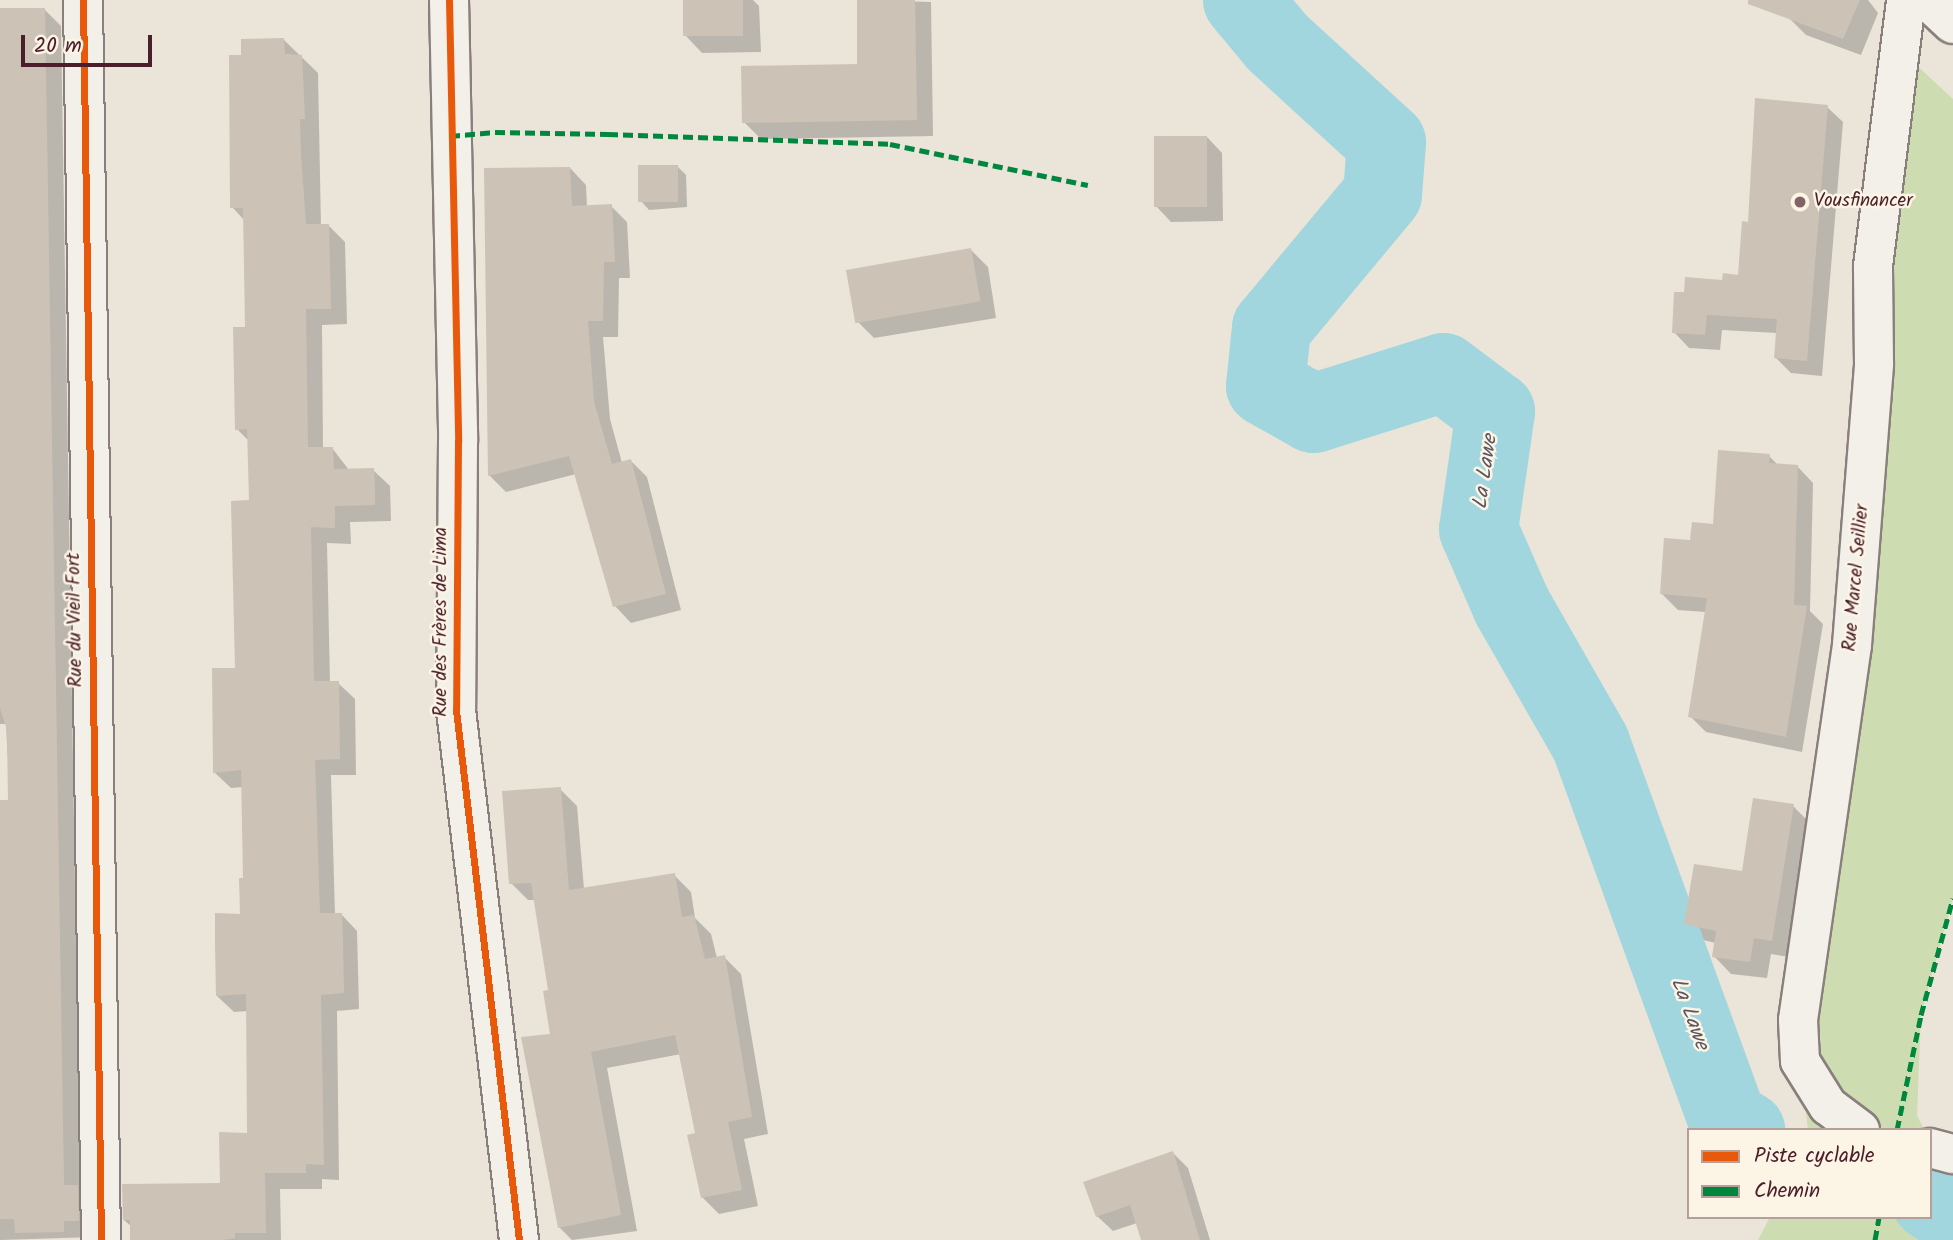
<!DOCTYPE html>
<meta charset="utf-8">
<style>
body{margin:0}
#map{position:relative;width:1953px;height:1240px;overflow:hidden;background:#eae4d9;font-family:Kalam,sans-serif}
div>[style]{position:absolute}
.green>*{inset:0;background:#ceddb1}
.shadow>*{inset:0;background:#0003}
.river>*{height:79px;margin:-39.5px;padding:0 39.5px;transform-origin:39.5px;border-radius:39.5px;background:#a2d6df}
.building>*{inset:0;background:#ccc3b6;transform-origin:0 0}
.roads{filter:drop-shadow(2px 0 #8a7f7d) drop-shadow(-2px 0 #8a7f7d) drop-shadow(0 2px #8a7f7d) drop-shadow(0 -2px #8a7f7d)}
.minor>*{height:38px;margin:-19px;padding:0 19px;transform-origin:19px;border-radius:19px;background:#f3f0e9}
.trunk>*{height:38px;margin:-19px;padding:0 19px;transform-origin:19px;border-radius:19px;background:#f3f0e9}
.quiet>*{height:5px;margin-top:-2.5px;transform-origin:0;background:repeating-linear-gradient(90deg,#00873e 0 10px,transparent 0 15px)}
.cycleway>*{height:7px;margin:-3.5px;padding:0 3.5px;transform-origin:3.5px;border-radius:3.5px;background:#e8590c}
.dots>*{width:19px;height:19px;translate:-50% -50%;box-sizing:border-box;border:4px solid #fcf5e5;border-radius:50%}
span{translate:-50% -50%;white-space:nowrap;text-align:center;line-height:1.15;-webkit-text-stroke:5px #fcf5e5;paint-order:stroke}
.poi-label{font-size:19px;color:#4a1f2b}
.left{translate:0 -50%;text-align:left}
.street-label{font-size:19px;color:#4a1f2b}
.water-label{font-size:21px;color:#5b5462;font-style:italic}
.legend{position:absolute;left:1687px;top:1128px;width:245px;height:91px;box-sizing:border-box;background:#fcf5e5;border:2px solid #b59f9b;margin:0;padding:9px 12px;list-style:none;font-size:21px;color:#4a1f2b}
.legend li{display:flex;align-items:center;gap:14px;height:35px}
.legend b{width:35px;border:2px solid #b59f9b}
.scale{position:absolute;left:21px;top:35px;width:131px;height:32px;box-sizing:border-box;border:4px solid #4a1f2b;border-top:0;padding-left:9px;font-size:21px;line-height:24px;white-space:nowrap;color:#4a1f2b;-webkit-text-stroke:5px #fcf5e5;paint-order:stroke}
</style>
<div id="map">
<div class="green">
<i style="clip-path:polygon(1913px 62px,1953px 99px,1953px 898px,1921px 1015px,1917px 1115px,1924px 1130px,1808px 1130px,1800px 1061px)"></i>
<i style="clip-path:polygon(1930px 1142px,1933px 1200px,1953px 1215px,1953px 1240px,1758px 1240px,1770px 1217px,1930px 1217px)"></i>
</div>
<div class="shadow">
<i style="clip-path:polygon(684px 0,753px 0,759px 6px,761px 52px,702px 53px,685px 35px)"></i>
<i style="clip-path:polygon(859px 0,931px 2px,933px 136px,761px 139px,744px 122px,859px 66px)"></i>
<i style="clip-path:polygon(1796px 0,1868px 0,1878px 13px,1861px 55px,1806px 35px,1789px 18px)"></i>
<i style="clip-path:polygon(44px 9px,61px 26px,80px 1189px,94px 1203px,95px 1237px,0 1240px,0 802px,10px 801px,6px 724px,0 724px,0 10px)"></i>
<i style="clip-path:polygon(284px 40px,318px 73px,321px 226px,328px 225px,345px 242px,347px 324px,322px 325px,323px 449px,332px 448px,349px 470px,373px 470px,390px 486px,391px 521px,350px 522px,351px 544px,327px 543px,330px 683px,338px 683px,355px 699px,356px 775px,331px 775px,335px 915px,341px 914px,357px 931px,359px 1009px,337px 1011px,339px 1180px,322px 1179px,322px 1189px,280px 1189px,281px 1240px,132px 1240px,132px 1227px,124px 1220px,222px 1184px,249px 1135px,248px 1011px,234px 1012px,217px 996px,241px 916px,244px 879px,243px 787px,231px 788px,214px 772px,237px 670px,251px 502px,249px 441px,237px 429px,247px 329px,245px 221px,232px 207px,243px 57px)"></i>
<i style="clip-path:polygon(1827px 107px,1843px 122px,1822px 376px,1791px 373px,1776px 358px,1777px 333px,1722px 330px,1720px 350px,1689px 348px,1674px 332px,1685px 294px,1740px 276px,1750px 223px)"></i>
<i style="clip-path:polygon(1207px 137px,1222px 153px,1223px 221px,1171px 222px,1156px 206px)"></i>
<i style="clip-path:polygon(677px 166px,686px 175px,687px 207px,649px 210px,641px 201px)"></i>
<i style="clip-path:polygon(570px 168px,586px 185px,587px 207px,611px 206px,627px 222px,630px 278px,619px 278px,618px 337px,603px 337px,610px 419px,622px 463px,631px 461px,647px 477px,681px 610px,631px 623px,615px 606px,576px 474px,506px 492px,490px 476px,486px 170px)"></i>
<i style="clip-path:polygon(971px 250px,988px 267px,996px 318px,874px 338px,857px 321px)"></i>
<i style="clip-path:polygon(1769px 456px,1778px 465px,1797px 466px,1813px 483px,1810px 611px,1823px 624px,1802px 752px,1706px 732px,1690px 716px,1706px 612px,1678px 610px,1662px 594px,1692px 542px,1714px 526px)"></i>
<i style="clip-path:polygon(560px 789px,577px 806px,584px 889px,674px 875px,691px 892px,695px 918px,711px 934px,717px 958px,724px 957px,741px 974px,768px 1134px,744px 1139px,758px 1206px,719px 1214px,702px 1197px,698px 1134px,681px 1054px,607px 1068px,637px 1231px,572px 1240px,559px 1227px,550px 991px,535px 900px,528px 900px,511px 883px)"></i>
<i style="clip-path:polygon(1793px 806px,1810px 823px,1789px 957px,1771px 954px,1767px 978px,1731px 974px,1714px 956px,1716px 943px,1703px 940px,1686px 923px,1743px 873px)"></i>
<i style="clip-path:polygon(1173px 1153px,1188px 1168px,1210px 1240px,1142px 1240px,1137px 1223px,1113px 1231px,1097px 1216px)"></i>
</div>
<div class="river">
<i style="left:1242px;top:0;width:55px;rotate:50.2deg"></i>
<i style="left:1277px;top:42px;width:148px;rotate:42.5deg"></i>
<i style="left:1386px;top:142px;width:52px;rotate:94.4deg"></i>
<i style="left:1382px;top:194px;width:173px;rotate:129.8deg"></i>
<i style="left:1271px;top:327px;width:59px;rotate:95.8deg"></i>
<i style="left:1265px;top:386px;width:55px;rotate:29.4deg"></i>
<i style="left:1313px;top:413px;width:136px;rotate:-17.5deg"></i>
<i style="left:1443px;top:372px;width:65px;rotate:36.9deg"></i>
<i style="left:1495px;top:411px;width:119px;rotate:98.2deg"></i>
<i style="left:1478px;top:529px;width:83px;rotate:66.5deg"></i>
<i style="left:1511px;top:605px;width:159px;rotate:60.2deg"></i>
<i style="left:1590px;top:743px;width:401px;rotate:70deg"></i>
<i style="left:1727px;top:1120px;width:21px;rotate:29deg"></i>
<i style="left:1930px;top:1200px;width:27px;rotate:33deg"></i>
</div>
<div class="building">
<i style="left:683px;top:0;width:60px;height:36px"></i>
<i style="clip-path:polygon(857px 0,915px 0,917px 120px,742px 123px,741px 66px,857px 64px)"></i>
<i style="clip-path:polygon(1748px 0,1860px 0,1843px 39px,1748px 4px)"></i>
<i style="clip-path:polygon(0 8px,45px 8px,64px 1185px,78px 1185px,79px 1221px,64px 1221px,64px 1232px,15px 1233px,14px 1219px,0 1219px,0 800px,8px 800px,7px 730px,0 708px)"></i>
<i style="clip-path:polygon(284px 38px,285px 54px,302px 55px,305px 119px,300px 119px,301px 155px,306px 224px,329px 224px,331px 309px,306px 309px,308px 447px,333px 447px,334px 469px,374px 468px,375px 486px,375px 505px,335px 506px,335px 528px,311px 527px,314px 681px,339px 681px,340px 759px,315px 760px,320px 913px,342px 913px,343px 941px,344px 993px,321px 995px,324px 1165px,306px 1164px,306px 1173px,265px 1173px,266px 1233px,235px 1233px,235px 1238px,223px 1240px,130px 1240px,130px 1220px,123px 1220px,122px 1184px,220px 1183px,219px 1132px,247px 1133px,246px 994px,216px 996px,215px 944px,215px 913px,240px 914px,239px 878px,243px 878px,241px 770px,213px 773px,212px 668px,235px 668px,231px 501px,249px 500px,247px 429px,235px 430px,233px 327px,245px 327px,243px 208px,230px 208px,229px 55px,241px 55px,241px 39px)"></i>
<i style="clip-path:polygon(1755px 98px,1828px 105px,1807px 361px,1774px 358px,1777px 319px,1707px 315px,1705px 335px,1672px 333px,1674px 292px,1684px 292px,1685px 277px,1722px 280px,1723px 273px,1738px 275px,1742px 221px,1748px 222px)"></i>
<i style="left:1154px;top:136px;width:53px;height:71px"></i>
<i style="left:638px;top:165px;width:40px;height:37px"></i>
<i style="clip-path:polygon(570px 167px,572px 206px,612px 204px,615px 262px,604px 262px,603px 321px,588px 321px,594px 402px,612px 464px,631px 459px,666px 594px,613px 607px,569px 456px,488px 476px,484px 168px)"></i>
<i style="left:971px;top:248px;width:54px;height:127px;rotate:80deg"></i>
<i style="clip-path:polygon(1718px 450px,1770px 454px,1769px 463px,1798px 465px,1794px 605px,1807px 606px,1786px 737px,1688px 717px,1707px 598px,1660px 594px,1664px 538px,1690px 540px,1692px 522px,1713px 524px)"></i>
<i style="clip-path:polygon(561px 787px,569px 890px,675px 873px,682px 917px,694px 915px,705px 959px,725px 955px,752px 1117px,728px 1122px,742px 1190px,701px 1198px,687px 1135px,695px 1133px,675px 1035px,591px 1052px,621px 1215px,558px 1228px,521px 1037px,550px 1034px,543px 991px,548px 990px,531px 883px,509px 884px,502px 791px)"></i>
<i style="clip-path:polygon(1753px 798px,1794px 804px,1772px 941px,1754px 938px,1750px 962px,1712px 957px,1716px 931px,1684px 924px,1694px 864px,1742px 871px)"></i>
<i style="clip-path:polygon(1173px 1151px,1200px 1240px,1141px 1240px,1130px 1205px,1096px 1217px,1083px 1182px)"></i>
</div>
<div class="roads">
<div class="minor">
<i style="left:83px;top:0;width:1240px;rotate:89.17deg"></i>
<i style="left:449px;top:0;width:441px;rotate:88.8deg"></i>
<i style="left:458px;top:441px;width:269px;rotate:90.4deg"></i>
<i style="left:456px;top:710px;width:534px;rotate:83.22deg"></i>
<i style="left:1860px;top:1130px;width:40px;rotate:-143deg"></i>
<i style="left:1828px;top:1106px;width:53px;rotate:-121.9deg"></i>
<i style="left:1800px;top:1061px;width:41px;rotate:-92.8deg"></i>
<i style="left:1798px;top:1020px;width:379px;rotate:-81.8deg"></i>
<i style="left:1852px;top:645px;width:282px;rotate:-85.5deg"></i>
<i style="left:1874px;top:364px;width:98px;rotate:-90.6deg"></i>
<i style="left:1873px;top:266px;width:268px;rotate:-82.9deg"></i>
<i style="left:1930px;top:1148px;width:24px;rotate:15deg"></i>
</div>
<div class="trunk">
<i style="left:1927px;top:0;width:35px;rotate:43deg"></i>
</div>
</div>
<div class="quiet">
<i style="left:450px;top:136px;width:45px;rotate:-5.1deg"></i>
<i style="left:495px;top:132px;width:113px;rotate:1deg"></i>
<i style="left:608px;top:134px;width:282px;rotate:2deg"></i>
<i style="left:890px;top:144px;width:202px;rotate:11.7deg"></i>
<i style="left:1897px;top:1130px;width:117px;rotate:-78.2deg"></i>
<i style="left:1921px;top:1015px;width:121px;rotate:-74.7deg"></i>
<i style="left:1875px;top:1240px;width:23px;rotate:-80deg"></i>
</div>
<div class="cycleway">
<i style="left:83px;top:0;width:1240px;rotate:89.17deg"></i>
<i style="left:449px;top:0;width:441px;rotate:88.8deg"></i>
<i style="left:458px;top:441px;width:269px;rotate:90.4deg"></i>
<i style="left:456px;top:710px;width:534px;rotate:83.22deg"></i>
</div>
<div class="dots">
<i style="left:1800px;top:202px;background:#826468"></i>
</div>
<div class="poi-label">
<span class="left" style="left:1814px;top:202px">Vousfinancer</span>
</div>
<div class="street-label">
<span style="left:1857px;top:578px;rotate:-85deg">Rue Marcel Seillier</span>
<span style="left:76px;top:620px;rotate:-91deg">Rue du Vieil Fort</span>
<span style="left:442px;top:622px;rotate:-90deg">Rue des Frères de Lima</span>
</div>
<div class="water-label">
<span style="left:1486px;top:472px;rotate:-82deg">La Lawe</span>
<span style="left:1689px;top:1014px;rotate:70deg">La Lawe</span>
</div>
<ul class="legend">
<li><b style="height:9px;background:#e8590c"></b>Piste cyclable</li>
<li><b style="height:9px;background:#00873e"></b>Chemin</li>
</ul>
<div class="scale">20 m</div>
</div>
